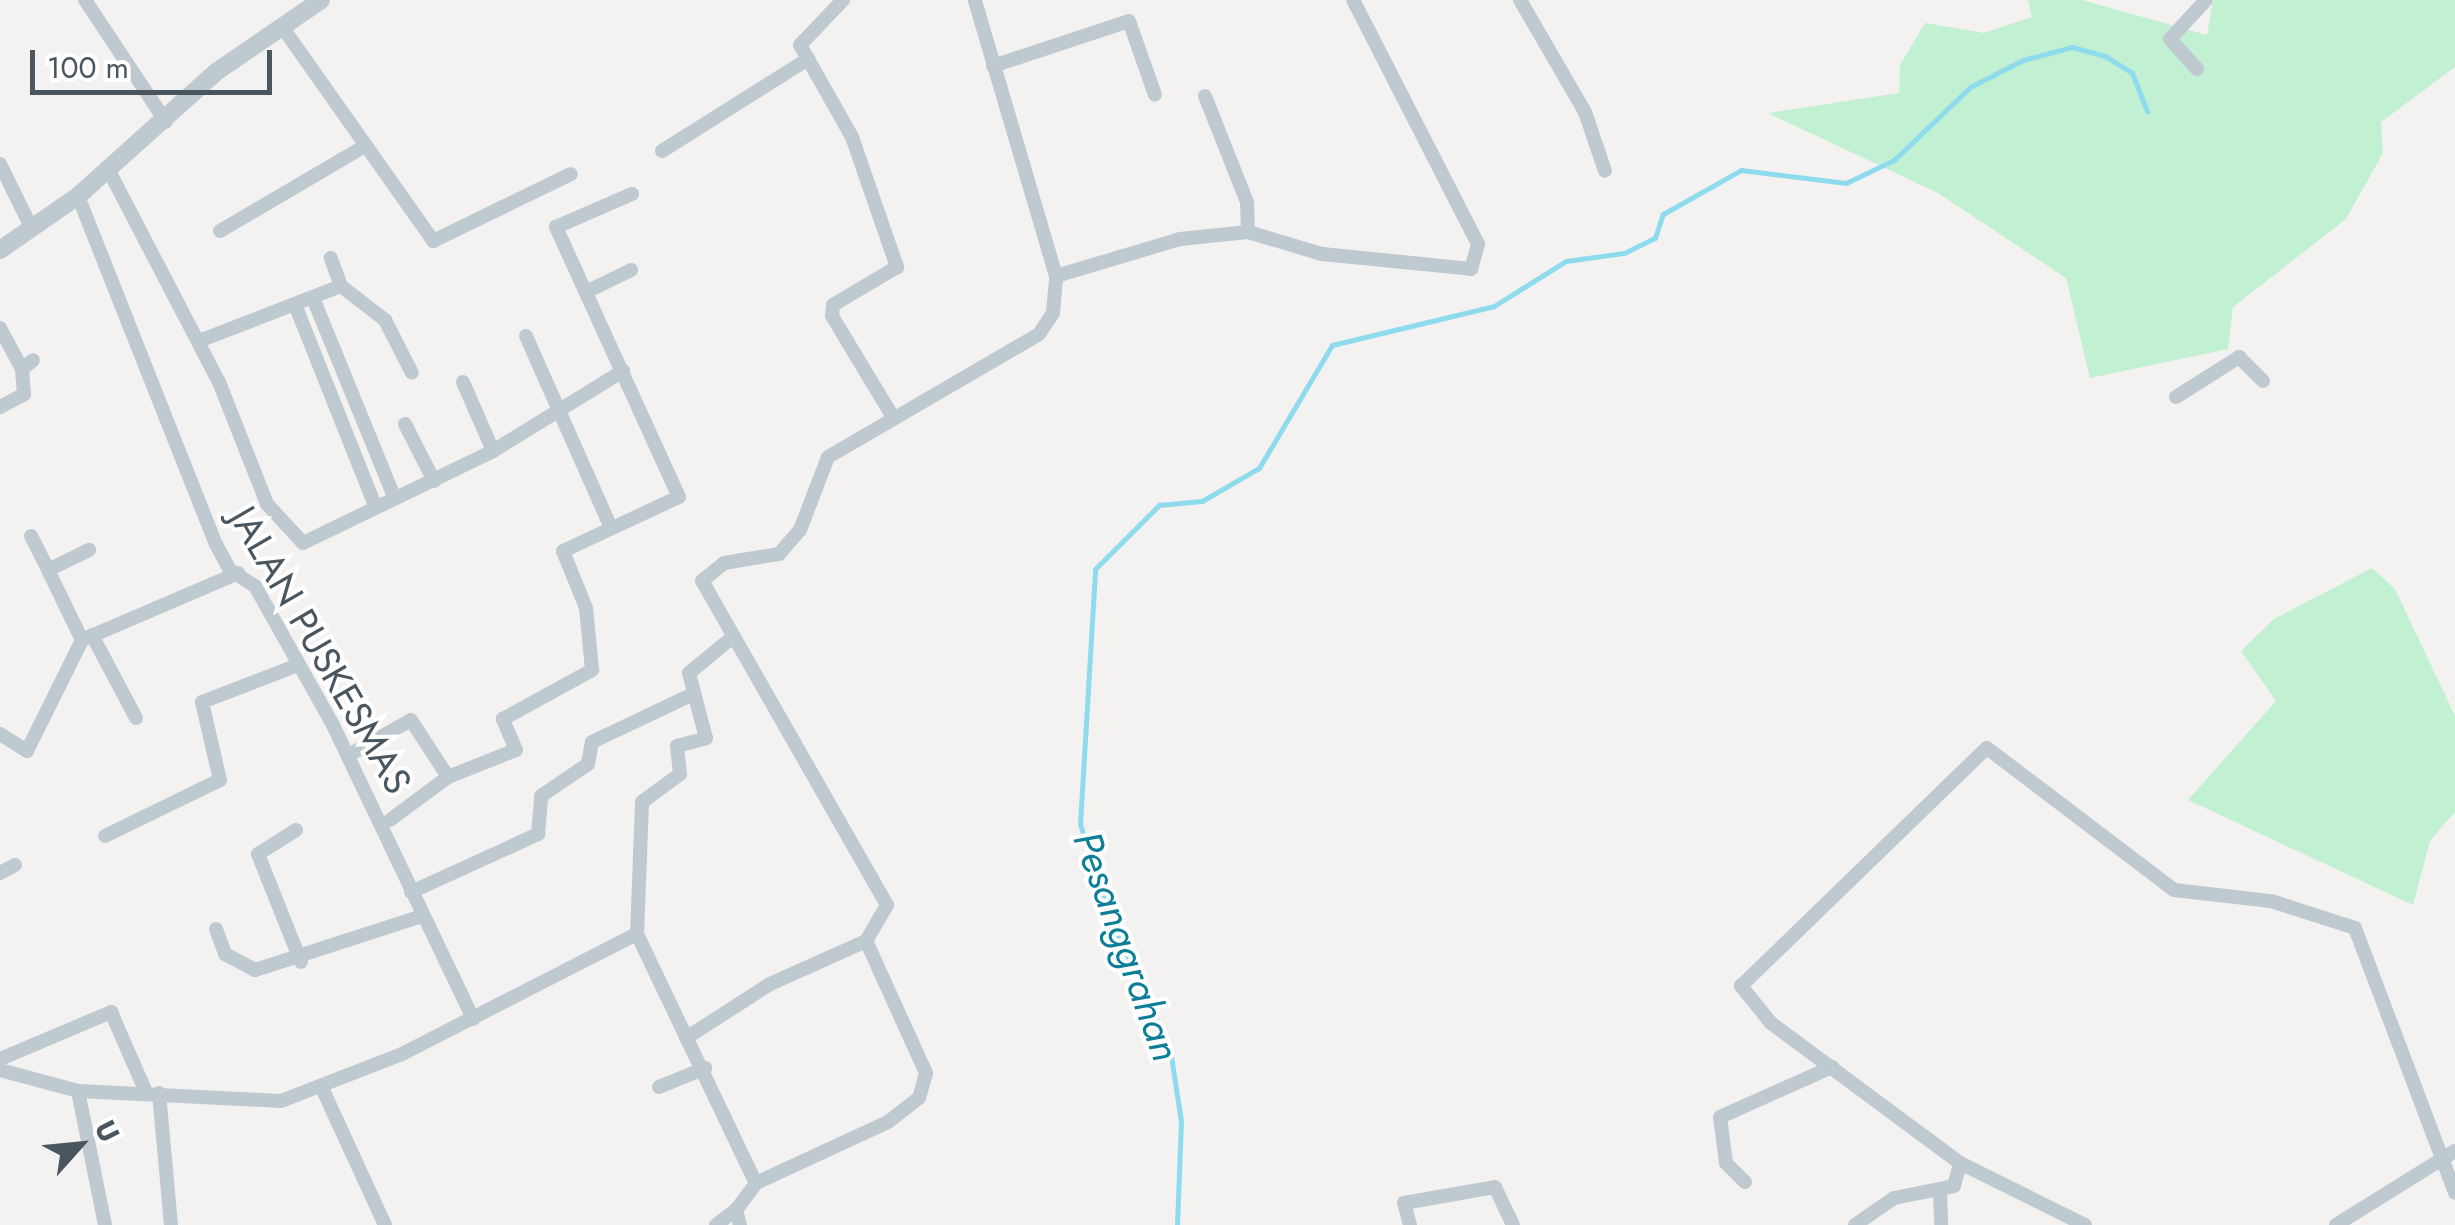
<!DOCTYPE html>
<style>
body{margin:0}
#map{position:relative;width:2455px;height:1225px;overflow:hidden;background:#f4f1f1;font-family:Jost,sans-serif}
div>[style]{position:absolute}
.green>*{inset:0;background:#c1f0d2}
.stream>*{height:5px;margin:-2.5px;padding:0 2.5px;transform-origin:2.5px;border-radius:2.5px;background:#8edbee}
.minor>*{height:14px;margin:-7px;padding:0 7px;transform-origin:7px;border-radius:7px;background:#bfc9d0}
.tertiary>*{height:18px;margin:-9px;padding:0 9px;transform-origin:9px;border-radius:9px;background:#bfc9d0}
span{translate:-50% -50%;white-space:nowrap;text-align:center;line-height:1.15;-webkit-text-stroke:8px #fff;paint-order:stroke}
.street-label{font-size:38px;color:#49555f}
.water-label{font-size:40px;color:#0c7e98;font-style:italic}
.north{position:absolute;left:30px;top:1095px;width:100px;height:100px;-webkit-text-stroke:8px #fff;paint-order:stroke;rotate:63deg;font-size:28px;font-weight:700;line-height:40px;text-align:center;color:#49555f}
.north::after{content:'';display:block;margin:auto;width:35px;height:45px;background:#49555f;clip-path:polygon(50% 0,100% 100%,50% 72%,0 100%)}
.scale{position:absolute;left:30px;top:50px;width:242px;height:45px;box-sizing:border-box;border:5px solid #49555f;border-top:0;padding-left:12px;font-size:30px;line-height:35px;white-space:nowrap;color:#49555f;-webkit-text-stroke:8px #fff;paint-order:stroke}
</style>
<div id="map">
<div class="green">
<i style="clip-path:polygon(2028px 0,2082px 0,2207px 35px,2213px 0,2455px 0,2455px 67px,2381px 122px,2383px 153px,2346px 219px,2233px 307px,2228px 349px,2090px 378px,2066px 278px,1938px 193px,1768px 113px,1899px 93px,1900px 65px,1925px 23px,1984px 33px,2032px 17px)"></i>
<i style="clip-path:polygon(2372px 568px,2395px 589px,2455px 716px,2455px 812px,2430px 841px,2413px 905px,2188px 800px,2276px 701px,2241px 651px,2274px 619px)"></i>
</div>
<div class="stream">
<i style="left:1177px;top:1225px;width:104px;rotate:-87.8deg"></i>
<i style="left:1181px;top:1121px;width:73px;rotate:-98.7deg"></i>
<i style="left:1170px;top:1049px;width:139px;rotate:-114.7deg"></i>
<i style="left:1112px;top:923px;width:104px;rotate:-107.9deg"></i>
<i style="left:1080px;top:824px;width:255px;rotate:-86.6deg"></i>
<i style="left:1095px;top:569px;width:91px;rotate:-45deg"></i>
<i style="left:1159px;top:505px;width:43px;rotate:-5.3deg"></i>
<i style="left:1202px;top:501px;width:66px;rotate:-30.1deg"></i>
<i style="left:1259px;top:468px;width:143px;rotate:-59.3deg"></i>
<i style="left:1332px;top:345px;width:167px;rotate:-13.5deg"></i>
<i style="left:1494px;top:306px;width:85px;rotate:-32deg"></i>
<i style="left:1566px;top:261px;width:59px;rotate:-7.9deg"></i>
<i style="left:1624px;top:253px;width:34px;rotate:-26deg"></i>
<i style="left:1655px;top:238px;width:25px;rotate:-72deg"></i>
<i style="left:1663px;top:214px;width:90px;rotate:-29.4deg"></i>
<i style="left:1741px;top:170px;width:106px;rotate:7.1deg"></i>
<i style="left:1846px;top:183px;width:53px;rotate:-25.6deg"></i>
<i style="left:1894px;top:160px;width:105px;rotate:-43.8deg"></i>
<i style="left:1970px;top:87px;width:59px;rotate:-27deg"></i>
<i style="left:2023px;top:60px;width:51px;rotate:-14.9deg"></i>
<i style="left:2072px;top:47px;width:34px;rotate:15deg"></i>
<i style="left:2105px;top:56px;width:32px;rotate:32deg"></i>
<i style="left:2132px;top:73px;width:41px;rotate:68.5deg"></i>
</div>
<div class="minor">
<i style="left:85px;top:0;width:146px;rotate:56.4deg"></i>
<i style="left:843px;top:0;width:62px;rotate:133.7deg"></i>
<i style="left:800px;top:45px;width:106px;rotate:60.5deg"></i>
<i style="left:852px;top:137px;width:138px;rotate:70.9deg"></i>
<i style="left:897px;top:267px;width:74px;rotate:149.3deg"></i>
<i style="left:833px;top:305px;width:11px;rotate:95deg"></i>
<i style="left:832px;top:316px;width:118px;rotate:58.9deg"></i>
<i style="left:1520px;top:0;width:129px;rotate:59.9deg"></i>
<i style="left:1585px;top:112px;width:62px;rotate:71.3deg"></i>
<i style="left:283px;top:28px;width:261px;rotate:54.8deg"></i>
<i style="left:433px;top:241px;width:153px;rotate:-25.9deg"></i>
<i style="left:993px;top:66px;width:143px;rotate:-18.3deg"></i>
<i style="left:1129px;top:21px;width:78px;rotate:70.6deg"></i>
<i style="left:2197px;top:69px;width:40px;rotate:-132deg"></i>
<i style="left:2170px;top:39px;width:53px;rotate:-47.3deg"></i>
<i style="left:1205px;top:96px;width:114px;rotate:68.4deg"></i>
<i style="left:1247px;top:202px;width:30px;rotate:88deg"></i>
<i style="left:662px;top:151px;width:173px;rotate:-32.2deg"></i>
<i style="left:0;top:164px;width:70px;rotate:63.8deg"></i>
<i style="left:108px;top:169px;width:240px;rotate:62.5deg"></i>
<i style="left:219px;top:382px;width:131px;rotate:68.5deg"></i>
<i style="left:267px;top:504px;width:53px;rotate:47.3deg"></i>
<i style="left:303px;top:543px;width:211px;rotate:-25.8deg"></i>
<i style="left:493px;top:451px;width:153px;rotate:-31.6deg"></i>
<i style="left:78px;top:196px;width:374px;rotate:68.4deg"></i>
<i style="left:216px;top:544px;width:30px;rotate:62deg"></i>
<i style="left:230px;top:570px;width:30px;rotate:33deg"></i>
<i style="left:255px;top:586px;width:157px;rotate:60.7deg"></i>
<i style="left:332px;top:723px;width:328px;rotate:64.5deg"></i>
<i style="left:220px;top:231px;width:162px;rotate:-30.4deg"></i>
<i style="left:1056px;top:276px;width:129px;rotate:-16.6deg"></i>
<i style="left:1180px;top:239px;width:68px;rotate:-5.9deg"></i>
<i style="left:1248px;top:232px;width:77px;rotate:16.6deg"></i>
<i style="left:1322px;top:254px;width:150px;rotate:5.7deg"></i>
<i style="left:1471px;top:269px;width:26px;rotate:-74deg"></i>
<i style="left:1478px;top:244px;width:274px;rotate:-117.1deg"></i>
<i style="left:341px;top:286px;width:56px;rotate:37.7deg"></i>
<i style="left:385px;top:320px;width:59px;rotate:63deg"></i>
<i style="left:588px;top:291px;width:48px;rotate:-26deg"></i>
<i style="left:313px;top:298px;width:214px;rotate:67.8deg"></i>
<i style="left:296px;top:307px;width:214px;rotate:68.3deg"></i>
<i style="left:0;top:328px;width:47px;rotate:61.8deg"></i>
<i style="left:22px;top:369px;width:14px;rotate:-39deg"></i>
<i style="left:526px;top:336px;width:208px;rotate:66.1deg"></i>
<i style="left:199px;top:341px;width:152px;rotate:-21.2deg"></i>
<i style="left:341px;top:286px;width:30px;rotate:-110deg"></i>
<i style="left:463px;top:382px;width:75px;rotate:66.5deg"></i>
<i style="left:2176px;top:397px;width:75px;rotate:-32.4deg"></i>
<i style="left:2239px;top:357px;width:34px;rotate:45deg"></i>
<i style="left:0;top:407px;width:27px;rotate:-28deg"></i>
<i style="left:24px;top:394px;width:25px;rotate:-95deg"></i>
<i style="left:405px;top:424px;width:64px;rotate:63deg"></i>
<i style="left:31px;top:536px;width:38px;rotate:63deg"></i>
<i style="left:48px;top:570px;width:46px;rotate:-26deg"></i>
<i style="left:48px;top:570px;width:78px;rotate:64.1deg"></i>
<i style="left:92px;top:635px;width:94px;rotate:62.1deg"></i>
<i style="left:0;top:734px;width:32px;rotate:32deg"></i>
<i style="left:27px;top:751px;width:124px;rotate:-63.6deg"></i>
<i style="left:82px;top:640px;width:170px;rotate:-23.2deg"></i>
<i style="left:349px;top:755px;width:71px;rotate:-29.4deg"></i>
<i style="left:411px;top:720px;width:68px;rotate:57deg"></i>
<i style="left:390px;top:820px;width:72px;rotate:-36.6deg"></i>
<i style="left:448px;top:777px;width:73px;rotate:-21.7deg"></i>
<i style="left:516px;top:750px;width:34px;rotate:-113deg"></i>
<i style="left:503px;top:719px;width:102px;rotate:-28.8deg"></i>
<i style="left:592px;top:670px;width:62px;rotate:-95.5deg"></i>
<i style="left:586px;top:608px;width:61px;rotate:-112deg"></i>
<i style="left:563px;top:551px;width:128px;rotate:-25deg"></i>
<i style="left:679px;top:497px;width:297px;rotate:-114.5deg"></i>
<i style="left:556px;top:227px;width:83px;rotate:-23.5deg"></i>
<i style="left:296px;top:830px;width:45px;rotate:147.7deg"></i>
<i style="left:258px;top:854px;width:116px;rotate:68.3deg"></i>
<i style="left:105px;top:836px;width:128px;rotate:-26deg"></i>
<i style="left:220px;top:780px;width:80px;rotate:-103deg"></i>
<i style="left:202px;top:702px;width:103px;rotate:-21.1deg"></i>
<i style="left:0;top:873px;width:17px;rotate:-28deg"></i>
<i style="left:411px;top:892px;width:140px;rotate:-24.5deg"></i>
<i style="left:538px;top:834px;width:38px;rotate:-85deg"></i>
<i style="left:541px;top:796px;width:57px;rotate:-34.2deg"></i>
<i style="left:588px;top:764px;width:22px;rotate:-80deg"></i>
<i style="left:592px;top:742px;width:110px;rotate:-25.4deg"></i>
<i style="left:216px;top:929px;width:27px;rotate:70deg"></i>
<i style="left:225px;top:954px;width:34px;rotate:28deg"></i>
<i style="left:255px;top:970px;width:176px;rotate:-17.9deg"></i>
<i style="left:637px;top:934px;width:276px;rotate:64.5deg"></i>
<i style="left:686px;top:1038px;width:100px;rotate:-32.7deg"></i>
<i style="left:770px;top:984px;width:105px;rotate:-24.1deg"></i>
<i style="left:0;top:1059px;width:121px;rotate:-22.9deg"></i>
<i style="left:111px;top:1012px;width:87px;rotate:66.4deg"></i>
<i style="left:0;top:1070px;width:81px;rotate:15.1deg"></i>
<i style="left:78px;top:1091px;width:203px;rotate:2.8deg"></i>
<i style="left:281px;top:1101px;width:130px;rotate:-21.2deg"></i>
<i style="left:402px;top:1054px;width:264px;rotate:-27.1deg"></i>
<i style="left:637px;top:934px;width:132px;rotate:-87.8deg"></i>
<i style="left:642px;top:802px;width:47px;rotate:-36.4deg"></i>
<i style="left:680px;top:774px;width:28px;rotate:-96deg"></i>
<i style="left:677px;top:746px;width:30px;rotate:-15deg"></i>
<i style="left:706px;top:738px;width:67px;rotate:-104.7deg"></i>
<i style="left:689px;top:673px;width:58px;rotate:-39.4deg"></i>
<i style="left:659px;top:1087px;width:50px;rotate:-22.4deg"></i>
<i style="left:322px;top:1088px;width:151px;rotate:65.3deg"></i>
<i style="left:78px;top:1091px;width:137px;rotate:78.6deg"></i>
<i style="left:159px;top:1093px;width:133px;rotate:84.8deg"></i>
<i style="left:1745px;top:1182px;width:27px;rotate:-135deg"></i>
<i style="left:1726px;top:1163px;width:46px;rotate:-97.4deg"></i>
<i style="left:1720px;top:1117px;width:123px;rotate:-24.1deg"></i>
<i style="left:1940px;top:1190px;width:35px;rotate:88deg"></i>
<i style="left:716px;top:1225px;width:25px;rotate:-37deg"></i>
<i style="left:740px;top:1225px;width:16px;rotate:-105deg"></i>
<i style="left:736px;top:1210px;width:34px;rotate:-53deg"></i>
<i style="left:756px;top:1183px;width:145px;rotate:-24.8deg"></i>
<i style="left:888px;top:1122px;width:39px;rotate:-38deg"></i>
<i style="left:919px;top:1098px;width:26px;rotate:-74deg"></i>
<i style="left:926px;top:1073px;width:145px;rotate:-114.4deg"></i>
<i style="left:866px;top:941px;width:42px;rotate:-59.7deg"></i>
<i style="left:887px;top:905px;width:373px;rotate:-119.7deg"></i>
<i style="left:702px;top:581px;width:28px;rotate:-39deg"></i>
<i style="left:724px;top:563px;width:56px;rotate:-9.3deg"></i>
<i style="left:779px;top:554px;width:32px;rotate:-49deg"></i>
<i style="left:800px;top:530px;width:78px;rotate:-69deg"></i>
<i style="left:828px;top:457px;width:244px;rotate:-30.2deg"></i>
<i style="left:1039px;top:334px;width:25px;rotate:-56deg"></i>
<i style="left:1053px;top:313px;width:37px;rotate:-85deg"></i>
<i style="left:1056px;top:276px;width:288px;rotate:-106.4deg"></i>
<i style="left:1410px;top:1225px;width:23px;rotate:-105deg"></i>
<i style="left:1404px;top:1203px;width:92px;rotate:-10deg"></i>
<i style="left:1495px;top:1187px;width:42px;rotate:64.7deg"></i>
<i style="left:1855px;top:1225px;width:47px;rotate:-34.7deg"></i>
<i style="left:1894px;top:1198px;width:61px;rotate:-11.3deg"></i>
<i style="left:1954px;top:1186px;width:24px;rotate:-75deg"></i>
<i style="left:2085px;top:1225px;width:140px;rotate:-153.6deg"></i>
<i style="left:1960px;top:1163px;width:235px;rotate:-143.5deg"></i>
<i style="left:1771px;top:1023px;width:48px;rotate:-129deg"></i>
<i style="left:1741px;top:986px;width:342px;rotate:-44.1deg"></i>
<i style="left:1987px;top:748px;width:235px;rotate:37.2deg"></i>
<i style="left:2174px;top:890px;width:98px;rotate:6.5deg"></i>
<i style="left:2271px;top:901px;width:88px;rotate:17.8deg"></i>
<i style="left:2355px;top:928px;width:283px;rotate:69.3deg"></i>
<i style="left:2336px;top:1225px;width:140px;rotate:-31.9deg"></i>
</div>
<div class="tertiary">
<i style="left:0;top:250px;width:95px;rotate:-34.7deg"></i>
<i style="left:78px;top:196px;width:186px;rotate:-41.9deg"></i>
<i style="left:216px;top:72px;width:127px;rotate:-34.4deg"></i>
</div>
<div class="street-label">
<span style="left:321px;top:650px;rotate:60deg">JALAN PUSKESMAS</span>
</div>
<div class="water-label">
<span style="left:1127px;top:946px;rotate:70deg">Pesanggrahan</span>
</div>
<div class="north">U</div>
<div class="scale">100 m</div>
</div>
